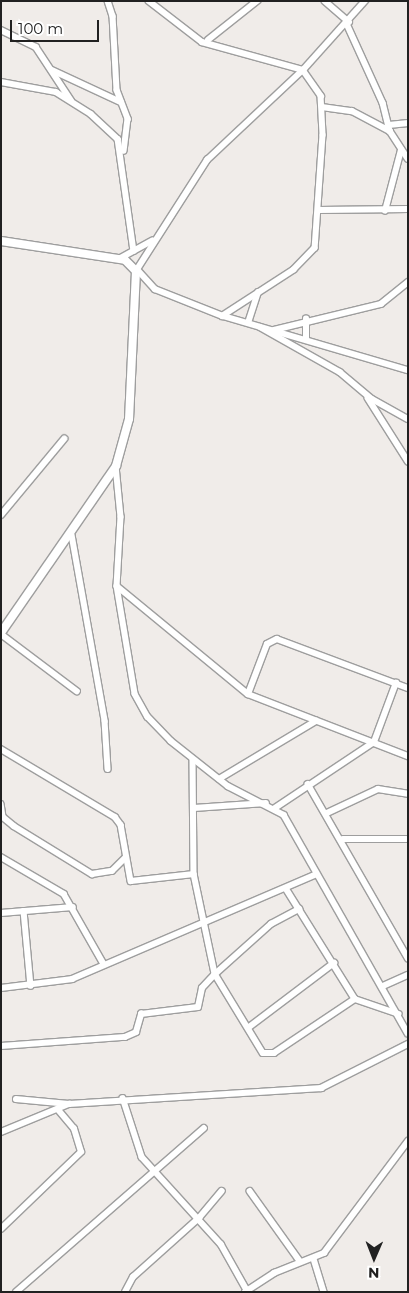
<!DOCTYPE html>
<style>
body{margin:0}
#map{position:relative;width:409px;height:1293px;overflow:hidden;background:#f0ece9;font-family:Montserrat,sans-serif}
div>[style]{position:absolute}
.roads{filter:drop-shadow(1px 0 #9e9e9e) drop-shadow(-1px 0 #9e9e9e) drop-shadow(0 1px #9e9e9e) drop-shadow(0 -1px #9e9e9e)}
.minor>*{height:5.5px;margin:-2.75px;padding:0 2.75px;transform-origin:2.75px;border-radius:2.75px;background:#fff}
.tertiary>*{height:8px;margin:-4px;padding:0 4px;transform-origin:4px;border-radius:4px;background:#fff}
span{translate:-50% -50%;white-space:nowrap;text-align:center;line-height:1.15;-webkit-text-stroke:5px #fff;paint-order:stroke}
.frame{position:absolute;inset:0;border:2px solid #212121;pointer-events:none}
.north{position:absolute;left:349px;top:1233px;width:50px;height:50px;-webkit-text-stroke:4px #fff;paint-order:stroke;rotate:181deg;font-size:14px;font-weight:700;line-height:20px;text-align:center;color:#212121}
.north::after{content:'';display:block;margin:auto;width:18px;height:22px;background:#212121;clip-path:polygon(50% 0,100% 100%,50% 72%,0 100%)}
.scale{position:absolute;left:10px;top:20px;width:89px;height:22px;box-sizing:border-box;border:2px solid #212121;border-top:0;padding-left:6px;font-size:15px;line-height:18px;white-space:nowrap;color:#212121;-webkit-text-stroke:4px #fff;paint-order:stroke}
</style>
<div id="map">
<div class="roads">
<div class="minor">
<i style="left:108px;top:1px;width:16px;rotate:72deg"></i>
<i style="left:113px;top:16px;width:74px;rotate:86.9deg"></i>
<i style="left:117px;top:90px;width:31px;rotate:69deg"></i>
<i style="left:128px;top:119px;width:32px;rotate:97deg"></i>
<i style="left:149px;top:1px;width:67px;rotate:37.7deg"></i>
<i style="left:202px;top:42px;width:105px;rotate:15.5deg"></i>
<i style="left:303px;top:70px;width:32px;rotate:55deg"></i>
<i style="left:321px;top:96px;width:39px;rotate:87deg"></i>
<i style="left:323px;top:135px;width:113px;rotate:94deg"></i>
<i style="left:315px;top:248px;width:30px;rotate:134deg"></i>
<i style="left:294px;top:270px;width:85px;rotate:147.1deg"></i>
<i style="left:325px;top:1px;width:32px;rotate:41deg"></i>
<i style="left:347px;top:24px;width:87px;rotate:65.5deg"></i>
<i style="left:383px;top:103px;width:29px;rotate:76deg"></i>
<i style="left:390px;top:131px;width:33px;rotate:57deg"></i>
<i style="left:1px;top:30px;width:39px;rotate:26deg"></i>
<i style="left:36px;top:47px;width:64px;rotate:56.6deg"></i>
<i style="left:208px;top:40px;width:63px;rotate:-38.5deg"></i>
<i style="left:52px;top:70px;width:76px;rotate:24.9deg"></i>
<i style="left:1px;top:82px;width:56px;rotate:10.3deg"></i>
<i style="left:56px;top:92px;width:41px;rotate:32.2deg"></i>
<i style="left:91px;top:114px;width:37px;rotate:43deg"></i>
<i style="left:118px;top:139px;width:113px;rotate:81.9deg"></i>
<i style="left:322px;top:107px;width:30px;rotate:8deg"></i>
<i style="left:352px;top:111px;width:43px;rotate:27.8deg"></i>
<i style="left:389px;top:125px;width:19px;rotate:-6deg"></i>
<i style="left:319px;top:210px;width:89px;rotate:-0.6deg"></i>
<i style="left:385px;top:211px;width:63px;rotate:-75.3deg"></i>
<i style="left:119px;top:259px;width:38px;rotate:-29deg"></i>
<i style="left:137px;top:269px;width:27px;rotate:48deg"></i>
<i style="left:155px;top:289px;width:73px;rotate:21.7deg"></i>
<i style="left:223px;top:316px;width:193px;rotate:16.3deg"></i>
<i style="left:136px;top:271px;width:132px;rotate:-57.4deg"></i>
<i style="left:207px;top:160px;width:132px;rotate:-43.2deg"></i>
<i style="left:303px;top:70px;width:93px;rotate:-48.1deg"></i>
<i style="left:248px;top:323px;width:32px;rotate:-72deg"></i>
<i style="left:260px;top:327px;width:92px;rotate:29.4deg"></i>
<i style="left:340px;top:372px;width:42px;rotate:40.2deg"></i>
<i style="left:372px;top:399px;width:41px;rotate:29.1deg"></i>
<i style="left:274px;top:330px;width:110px;rotate:-13.7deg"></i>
<i style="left:381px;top:304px;width:35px;rotate:-39deg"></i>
<i style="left:306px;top:340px;width:21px;rotate:-90deg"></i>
<i style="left:368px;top:398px;width:75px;rotate:57.6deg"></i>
<i style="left:116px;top:466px;width:51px;rotate:84.4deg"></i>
<i style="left:121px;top:517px;width:69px;rotate:93.3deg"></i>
<i style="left:117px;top:586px;width:109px;rotate:80.5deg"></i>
<i style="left:135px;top:694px;width:26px;rotate:61deg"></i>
<i style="left:148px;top:717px;width:33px;rotate:46deg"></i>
<i style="left:171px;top:741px;width:73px;rotate:38.3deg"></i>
<i style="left:228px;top:786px;width:63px;rotate:27.4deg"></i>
<i style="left:284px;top:815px;width:251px;rotate:60.4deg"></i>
<i style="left:1px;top:515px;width:99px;rotate:-50.3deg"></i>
<i style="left:72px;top:535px;width:189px;rotate:79.9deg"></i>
<i style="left:105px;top:721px;width:48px;rotate:86.4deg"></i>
<i style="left:117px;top:586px;width:170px;rotate:39.5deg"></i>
<i style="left:248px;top:694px;width:172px;rotate:21.2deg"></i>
<i style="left:1px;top:634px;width:95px;rotate:36.9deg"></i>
<i style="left:248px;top:694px;width:53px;rotate:-69.2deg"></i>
<i style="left:267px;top:644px;width:11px;rotate:-27deg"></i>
<i style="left:277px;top:639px;width:140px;rotate:20.5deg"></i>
<i style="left:1px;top:749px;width:133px;rotate:30.8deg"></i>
<i style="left:115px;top:817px;width:10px;rotate:53deg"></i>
<i style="left:121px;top:825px;width:57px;rotate:79.9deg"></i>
<i style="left:131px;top:881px;width:63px;rotate:-6.3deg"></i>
<i style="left:193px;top:760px;width:114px;rotate:89.5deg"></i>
<i style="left:194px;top:874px;width:102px;rotate:78.1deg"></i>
<i style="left:215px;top:974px;width:92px;rotate:58.7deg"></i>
<i style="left:263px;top:1053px;width:11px"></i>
<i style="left:274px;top:1053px;width:97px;rotate:-33.7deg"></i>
<i style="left:219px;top:779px;width:113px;rotate:-30.9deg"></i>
<i style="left:308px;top:784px;width:201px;rotate:60.1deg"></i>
<i style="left:1px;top:804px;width:13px;rotate:81deg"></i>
<i style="left:3px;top:817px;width:14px;rotate:39deg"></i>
<i style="left:14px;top:826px;width:92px;rotate:31.6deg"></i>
<i style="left:92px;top:874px;width:20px;rotate:-9deg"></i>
<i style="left:112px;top:871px;width:18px;rotate:-45deg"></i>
<i style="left:194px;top:808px;width:72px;rotate:-4deg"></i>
<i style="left:275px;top:808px;width:119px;rotate:-33.7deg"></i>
<i style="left:374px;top:742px;width:63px;rotate:-69.6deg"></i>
<i style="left:327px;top:813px;width:56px;rotate:-25.2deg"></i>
<i style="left:378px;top:789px;width:30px;rotate:9deg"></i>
<i style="left:343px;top:839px;width:63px"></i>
<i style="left:1px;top:857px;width:73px;rotate:30.4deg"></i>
<i style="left:64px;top:894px;width:81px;rotate:60.3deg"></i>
<i style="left:287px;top:890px;width:128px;rotate:58deg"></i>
<i style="left:355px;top:999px;width:46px;rotate:18.8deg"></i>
<i style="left:24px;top:911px;width:75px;rotate:84.7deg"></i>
<i style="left:1px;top:913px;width:72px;rotate:-4.8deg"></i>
<i style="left:383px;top:986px;width:27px;rotate:-24deg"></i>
<i style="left:1px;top:988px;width:72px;rotate:-7.2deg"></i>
<i style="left:72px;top:979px;width:264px;rotate:-23.2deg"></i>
<i style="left:248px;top:1028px;width:108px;rotate:-37.1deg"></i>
<i style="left:1px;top:1046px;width:124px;rotate:-4.2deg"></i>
<i style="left:125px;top:1037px;width:12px;rotate:-24deg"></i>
<i style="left:136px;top:1032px;width:19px;rotate:-74deg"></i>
<i style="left:141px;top:1014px;width:57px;rotate:-7deg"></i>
<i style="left:198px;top:1007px;width:19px;rotate:-78deg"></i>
<i style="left:202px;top:988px;width:19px;rotate:-47deg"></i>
<i style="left:215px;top:974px;width:75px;rotate:-41.8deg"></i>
<i style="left:271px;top:924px;width:32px;rotate:-28deg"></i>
<i style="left:123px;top:1098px;width:62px;rotate:72.1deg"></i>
<i style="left:142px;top:1157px;width:118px;rotate:47.8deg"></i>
<i style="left:221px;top:1244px;width:55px;rotate:60.6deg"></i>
<i style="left:16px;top:1099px;width:53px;rotate:5.4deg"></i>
<i style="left:1px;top:1132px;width:74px;rotate:-22.4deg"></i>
<i style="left:69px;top:1104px;width:253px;rotate:-3.6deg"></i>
<i style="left:321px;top:1088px;width:97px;rotate:-26.8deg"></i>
<i style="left:250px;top:1191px;width:86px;rotate:54.5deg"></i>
<i style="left:1px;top:1229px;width:111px;rotate:-43.9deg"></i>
<i style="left:81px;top:1152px;width:24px;rotate:-107deg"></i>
<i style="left:74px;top:1129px;width:25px;rotate:-130deg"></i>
<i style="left:314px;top:1259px;width:34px;rotate:73deg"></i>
<i style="left:16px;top:1292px;width:249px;rotate:-41.1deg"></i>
<i style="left:125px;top:1292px;width:17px;rotate:-62deg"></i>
<i style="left:133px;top:1277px;width:89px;rotate:-41.8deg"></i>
<i style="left:199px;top:1218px;width:35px;rotate:-50deg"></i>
<i style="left:245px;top:1292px;width:35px;rotate:-33deg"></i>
<i style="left:274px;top:1273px;width:54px;rotate:-21.8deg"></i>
<i style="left:324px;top:1253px;width:140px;rotate:-53.1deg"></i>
</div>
<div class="tertiary">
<i style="left:1px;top:241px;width:125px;rotate:8.7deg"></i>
<i style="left:125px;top:260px;width:16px;rotate:45deg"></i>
<i style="left:136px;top:271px;width:148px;rotate:92.7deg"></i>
<i style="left:129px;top:419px;width:49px;rotate:105.5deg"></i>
<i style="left:116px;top:466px;width:203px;rotate:124.6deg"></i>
</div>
</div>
<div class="frame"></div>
<div class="north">N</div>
<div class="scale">100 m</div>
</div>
